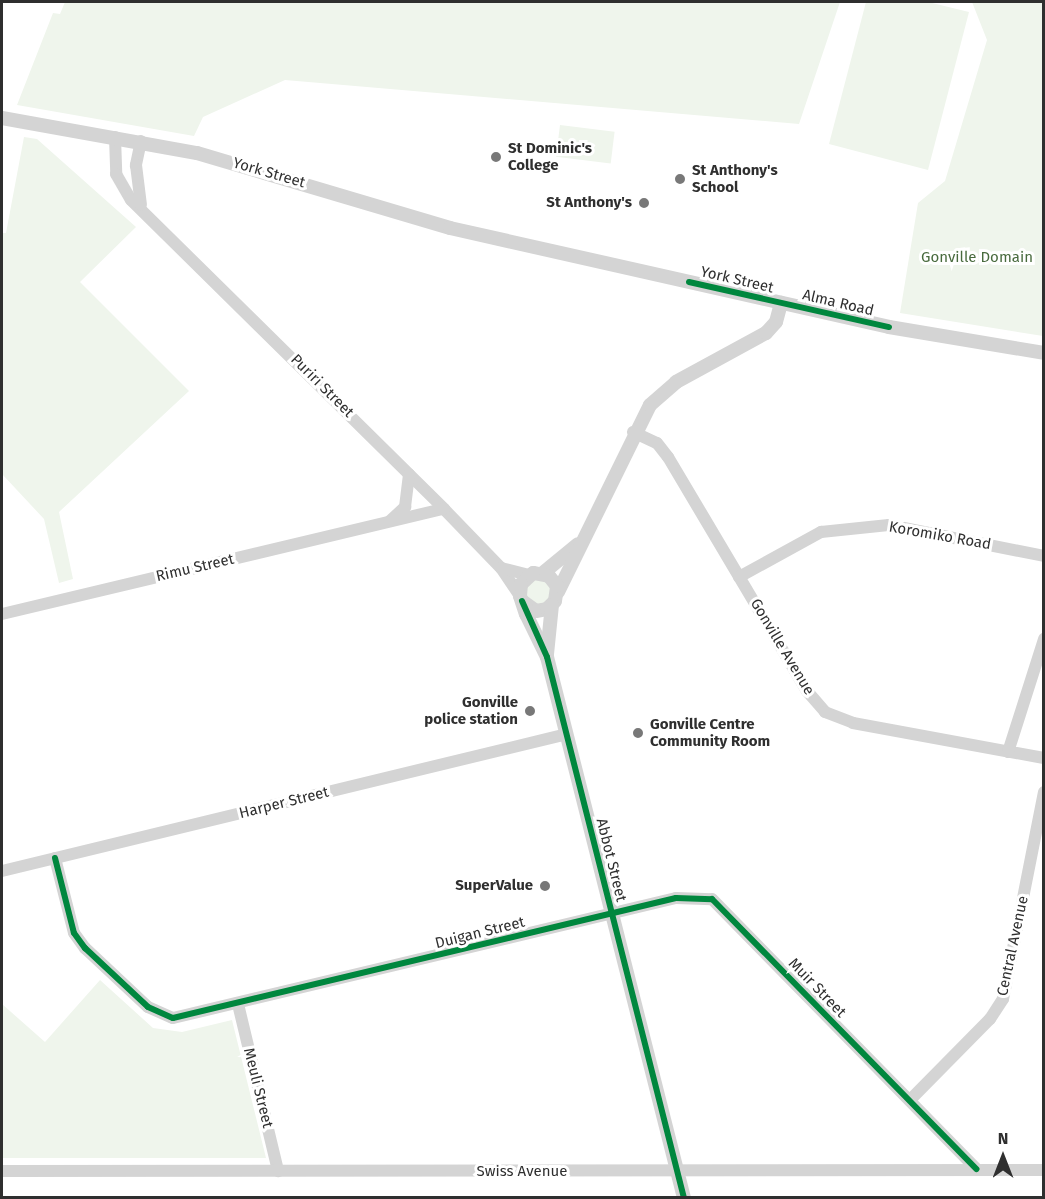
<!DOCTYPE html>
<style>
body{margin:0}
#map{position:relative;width:1045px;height:1199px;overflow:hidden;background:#fff;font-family:"Fira Sans",sans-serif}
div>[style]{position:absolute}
.green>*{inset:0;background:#eff5ec;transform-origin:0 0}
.minor>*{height:12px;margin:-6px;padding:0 6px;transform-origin:6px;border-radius:6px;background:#d4d4d4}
.tertiary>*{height:14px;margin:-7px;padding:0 7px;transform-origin:7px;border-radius:7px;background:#d4d4d4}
.cycleway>*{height:6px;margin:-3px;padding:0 3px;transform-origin:3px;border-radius:3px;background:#00873e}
.dots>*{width:16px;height:16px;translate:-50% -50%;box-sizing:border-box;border:3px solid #fff;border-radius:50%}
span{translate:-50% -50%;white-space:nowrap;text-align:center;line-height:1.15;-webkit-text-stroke:6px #fff;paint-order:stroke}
.poi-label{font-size:15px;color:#2f2f2f;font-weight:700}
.left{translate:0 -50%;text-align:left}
.right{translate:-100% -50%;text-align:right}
.street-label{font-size:15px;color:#2f2f2f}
.park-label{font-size:15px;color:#486a3d}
.frame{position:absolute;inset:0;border:3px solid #2f2f2f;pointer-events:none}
.north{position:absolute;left:973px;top:1127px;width:60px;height:60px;-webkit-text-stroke:4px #fff;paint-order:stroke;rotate:0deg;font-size:16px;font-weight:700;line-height:24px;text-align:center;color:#2f2f2f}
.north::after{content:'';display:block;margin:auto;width:21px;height:27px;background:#2f2f2f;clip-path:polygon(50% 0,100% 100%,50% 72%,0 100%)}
</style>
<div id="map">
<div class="green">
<i style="clip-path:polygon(65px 2px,840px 2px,799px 124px,285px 80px,203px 117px,194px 136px,17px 105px,53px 13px,60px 14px)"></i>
<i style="clip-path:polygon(866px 2px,928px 2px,969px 12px,928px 170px,829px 144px)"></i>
<i style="clip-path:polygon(972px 2px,1043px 2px,1043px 336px,900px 313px,918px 203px,945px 181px,987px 40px)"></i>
<i style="left:560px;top:125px;width:55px;height:32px;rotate:7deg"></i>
<i style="clip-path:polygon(24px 137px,37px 139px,136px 227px,80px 282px,189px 391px,59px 512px,73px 579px,59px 583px,44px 519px,2px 474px,2px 233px,6px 233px)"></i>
<i style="clip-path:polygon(538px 578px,553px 586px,549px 602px,535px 605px,526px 595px,527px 585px)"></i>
<i style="clip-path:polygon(100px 980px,153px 1028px,182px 1032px,232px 1020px,266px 1158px,2px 1158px,2px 1004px,45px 1042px)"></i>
</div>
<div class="minor">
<i style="left:115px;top:137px;width:37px;rotate:88deg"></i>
<i style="left:116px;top:174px;width:30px;rotate:60deg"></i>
<i style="left:131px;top:200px;width:440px;rotate:44.6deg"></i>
<i style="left:444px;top:509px;width:82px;rotate:46deg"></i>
<i style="left:501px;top:568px;width:34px;rotate:56deg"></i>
<i style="left:141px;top:141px;width:25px;rotate:102deg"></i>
<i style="left:136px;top:165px;width:40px;rotate:82.9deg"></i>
<i style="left:633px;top:432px;width:26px;rotate:25deg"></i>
<i style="left:657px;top:443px;width:18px;rotate:52deg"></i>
<i style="left:668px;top:457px;width:272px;rotate:59.3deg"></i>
<i style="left:807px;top:691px;width:28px;rotate:49deg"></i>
<i style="left:825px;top:712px;width:30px;rotate:21deg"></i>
<i style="left:853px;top:723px;width:194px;rotate:10.4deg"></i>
<i style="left:390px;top:521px;width:21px;rotate:-43deg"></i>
<i style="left:405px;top:507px;width:33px;rotate:-83deg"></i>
<i style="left:501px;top:568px;width:29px;rotate:14deg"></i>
<i style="left:739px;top:577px;width:94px;rotate:-28.8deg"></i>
<i style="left:821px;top:532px;width:68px;rotate:-5.9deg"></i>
<i style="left:889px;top:525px;width:158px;rotate:11.3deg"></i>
<i style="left:2px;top:614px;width:454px;rotate:-13.4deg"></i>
<i style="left:1008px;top:752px;width:119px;rotate:-72.3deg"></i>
<i style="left:55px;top:858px;width:77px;rotate:75.8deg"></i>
<i style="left:74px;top:933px;width:19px;rotate:54deg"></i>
<i style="left:85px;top:948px;width:86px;rotate:43.1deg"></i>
<i style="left:148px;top:1007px;width:27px;rotate:24deg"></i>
<i style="left:173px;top:1018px;width:517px;rotate:-13.42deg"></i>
<i style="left:676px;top:898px;width:36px;rotate:2deg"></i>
<i style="left:712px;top:899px;width:378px;rotate:45.6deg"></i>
<i style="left:2px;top:871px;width:581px;rotate:-13.63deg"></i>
<i style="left:238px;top:1004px;width:172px;rotate:76.5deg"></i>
<i style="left:910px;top:1100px;width:114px;rotate:-45.4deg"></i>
<i style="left:990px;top:1019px;width:24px;rotate:-57deg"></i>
<i style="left:1003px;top:999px;width:211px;rotate:-78.8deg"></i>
<i style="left:2px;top:1171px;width:1042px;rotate:-0.05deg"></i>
</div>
<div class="tertiary">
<i style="left:2px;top:118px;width:198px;rotate:10.2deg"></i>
<i style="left:197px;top:153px;width:264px;rotate:16.5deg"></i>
<i style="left:450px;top:228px;width:450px;rotate:12.7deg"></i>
<i style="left:889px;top:327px;width:157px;rotate:9.5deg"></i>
<i style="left:543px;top:573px;width:45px;rotate:-39.6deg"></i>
<i style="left:558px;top:592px;width:208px;rotate:-63.8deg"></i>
<i style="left:650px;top:405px;width:35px;rotate:-41deg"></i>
<i style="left:676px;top:382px;width:102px;rotate:-28.6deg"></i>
<i style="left:766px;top:333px;width:15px;rotate:-48deg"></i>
<i style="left:776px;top:322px;width:20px;rotate:-75deg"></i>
<i style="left:522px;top:601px;width:17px;rotate:36deg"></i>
<i style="left:536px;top:611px;width:11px;rotate:-10deg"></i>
<i style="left:547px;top:609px;width:11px;rotate:-45deg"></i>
<i style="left:555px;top:601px;width:15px;rotate:-82deg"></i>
<i style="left:557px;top:586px;width:13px;rotate:-129deg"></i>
<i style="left:549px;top:576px;width:16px;rotate:-169deg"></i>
<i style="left:533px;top:573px;width:16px;rotate:137deg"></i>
<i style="left:521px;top:584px;width:12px;rotate:95deg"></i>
<i style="left:520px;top:596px;width:19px;rotate:72deg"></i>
<i style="left:526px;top:614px;width:48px;rotate:64deg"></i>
<i style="left:547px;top:657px;width:558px;rotate:75.79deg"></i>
<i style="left:547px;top:654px;width:49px;rotate:-84.2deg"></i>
</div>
<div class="cycleway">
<i style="left:689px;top:282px;width:205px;rotate:12.7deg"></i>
<i style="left:522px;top:601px;width:61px;rotate:65.9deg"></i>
<i style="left:547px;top:657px;width:558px;rotate:75.79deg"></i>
<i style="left:55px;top:858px;width:77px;rotate:75.8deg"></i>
<i style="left:74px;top:933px;width:19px;rotate:54deg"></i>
<i style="left:85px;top:948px;width:86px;rotate:43.1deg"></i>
<i style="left:148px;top:1007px;width:27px;rotate:24deg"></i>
<i style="left:173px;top:1018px;width:517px;rotate:-13.42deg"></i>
<i style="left:676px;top:898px;width:36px;rotate:2deg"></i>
<i style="left:712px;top:899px;width:378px;rotate:45.6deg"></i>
</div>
<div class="dots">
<i style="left:496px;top:157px;background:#787878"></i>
<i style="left:680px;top:179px;background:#787878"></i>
<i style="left:644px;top:203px;background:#787878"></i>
<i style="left:530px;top:711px;background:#787878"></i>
<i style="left:638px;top:733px;background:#787878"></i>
<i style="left:545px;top:886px;background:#787878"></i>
</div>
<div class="poi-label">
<span class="left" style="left:508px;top:157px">St Dominic's<br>College</span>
<span class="left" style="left:692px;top:179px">St Anthony's<br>School</span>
<span class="right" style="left:632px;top:203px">St Anthony's</span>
<span class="right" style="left:518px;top:711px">Gonville<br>police station</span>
<span class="left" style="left:650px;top:733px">Gonville Centre<br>Community Room</span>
<span class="right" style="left:533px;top:886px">SuperValue</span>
</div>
<div class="street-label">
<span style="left:269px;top:173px;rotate:16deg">York Street</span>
<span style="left:737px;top:280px;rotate:13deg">York Street</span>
<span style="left:838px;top:303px;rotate:13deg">Alma Road</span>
<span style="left:322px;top:386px;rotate:45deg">Puriri Street</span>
<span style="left:940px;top:536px;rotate:10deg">Koromiko Road</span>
<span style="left:195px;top:568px;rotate:-13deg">Rimu Street</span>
<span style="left:782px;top:647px;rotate:59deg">Gonville Avenue</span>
<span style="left:284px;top:803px;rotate:-14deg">Harper Street</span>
<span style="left:611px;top:860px;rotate:76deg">Abbot Street</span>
<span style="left:480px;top:933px;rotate:-14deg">Duigan Street</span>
<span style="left:1013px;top:946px;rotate:-78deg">Central Avenue</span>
<span style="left:817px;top:988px;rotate:46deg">Muir Street</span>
<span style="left:258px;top:1088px;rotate:76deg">Meuli Street</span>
<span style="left:522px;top:1172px">Swiss Avenue</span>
</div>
<div class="park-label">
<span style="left:977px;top:258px">Gonville Domain</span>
</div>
<div class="frame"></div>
<div class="north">N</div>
</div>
